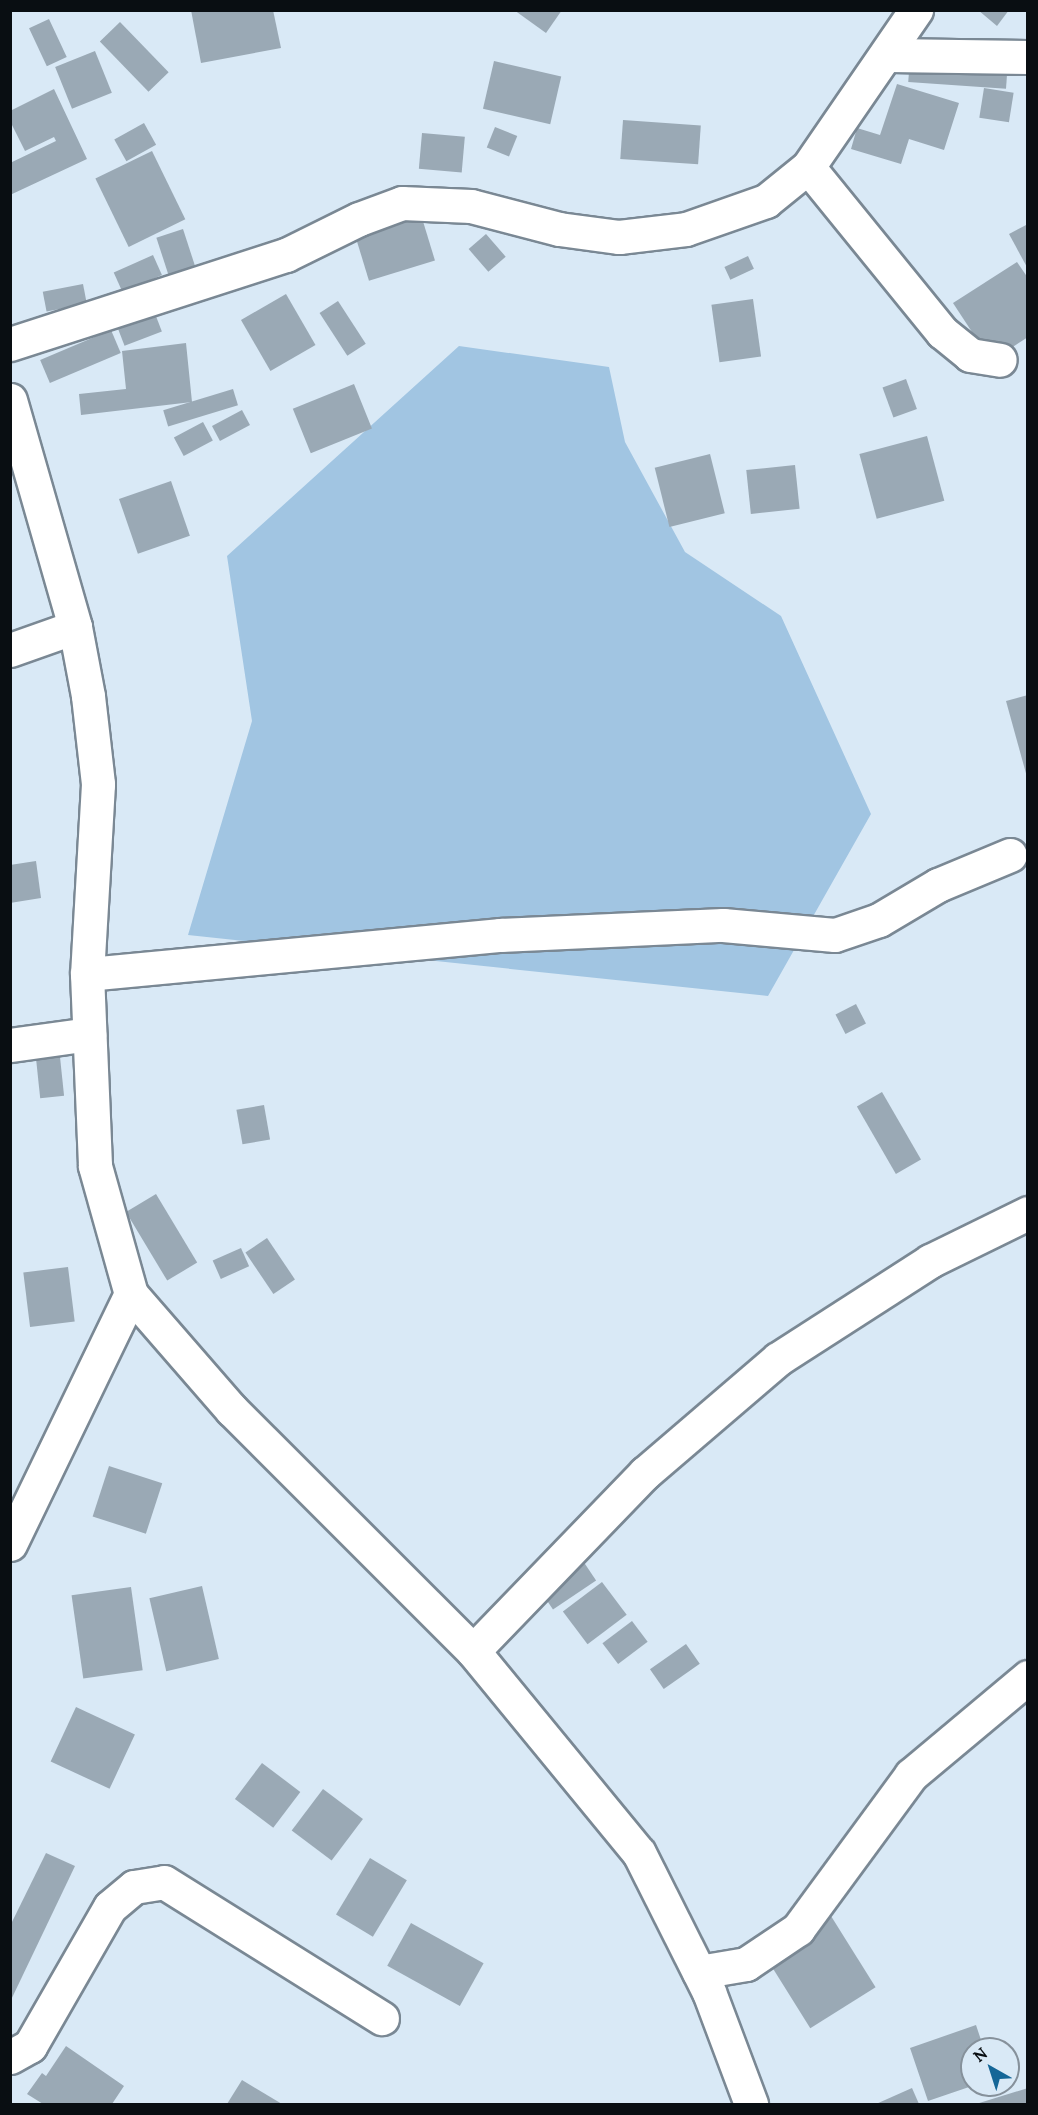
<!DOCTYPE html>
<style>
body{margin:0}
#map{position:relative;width:1038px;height:2115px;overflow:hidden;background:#d9e9f6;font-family:Lora,serif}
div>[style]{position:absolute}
.green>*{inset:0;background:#a1c5e2}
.building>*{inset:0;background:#9aa9b5;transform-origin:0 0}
.roads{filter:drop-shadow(2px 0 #7a8894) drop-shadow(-2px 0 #7a8894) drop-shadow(0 2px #7a8894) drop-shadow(0 -2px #7a8894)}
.minor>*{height:33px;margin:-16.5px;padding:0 16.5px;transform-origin:16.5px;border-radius:16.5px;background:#fff}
span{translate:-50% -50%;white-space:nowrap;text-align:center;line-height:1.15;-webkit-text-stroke:6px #d9e9f6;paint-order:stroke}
.frame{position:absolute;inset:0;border:12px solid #090e12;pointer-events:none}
.north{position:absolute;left:960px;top:2037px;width:60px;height:60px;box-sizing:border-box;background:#d9e9f6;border:2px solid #86919b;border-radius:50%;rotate:321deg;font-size:16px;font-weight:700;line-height:24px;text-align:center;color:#090e12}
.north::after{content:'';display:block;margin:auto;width:21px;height:27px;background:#146697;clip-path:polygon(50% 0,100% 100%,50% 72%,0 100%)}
</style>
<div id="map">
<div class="green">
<i style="clip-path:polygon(459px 346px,609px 367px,625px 442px,685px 552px,781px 616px,871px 814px,768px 996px,188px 935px,252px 721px,227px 556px)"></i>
</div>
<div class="building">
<i style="clip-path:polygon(191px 10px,273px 10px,281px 48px,201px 63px)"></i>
<i style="clip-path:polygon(514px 10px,562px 10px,546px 33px)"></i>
<i style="clip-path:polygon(978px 10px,1009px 10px,997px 26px)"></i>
<i style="left:49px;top:19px;width:42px;height:22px;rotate:65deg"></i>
<i style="left:120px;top:22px;width:70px;height:28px;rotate:46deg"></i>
<i style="left:95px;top:51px;width:45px;height:43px;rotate:68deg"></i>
<i style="left:910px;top:57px;width:98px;height:25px;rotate:4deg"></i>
<i style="left:494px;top:61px;width:69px;height:49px;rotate:13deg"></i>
<i style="clip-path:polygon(897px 84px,959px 103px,944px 150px,909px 139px,901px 164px,851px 149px,857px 128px,880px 135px)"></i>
<i style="left:984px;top:88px;width:30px;height:30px;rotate:9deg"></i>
<i style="clip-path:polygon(54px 89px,87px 159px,10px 195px,10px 163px,56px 141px,54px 137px,25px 151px,10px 121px,10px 111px)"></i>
<i style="left:623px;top:120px;width:78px;height:39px;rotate:4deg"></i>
<i style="left:144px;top:123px;width:25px;height:34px;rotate:61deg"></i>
<i style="left:495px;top:127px;width:24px;height:22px;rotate:22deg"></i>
<i style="left:422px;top:133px;width:43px;height:36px;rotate:5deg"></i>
<i style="left:152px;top:151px;width:76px;height:63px;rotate:64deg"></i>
<i style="left:418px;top:205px;width:58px;height:69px;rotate:73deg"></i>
<i style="clip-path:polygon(1028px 224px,1028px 269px,1009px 234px)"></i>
<i style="left:183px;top:229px;width:40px;height:28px;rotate:72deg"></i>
<i style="left:486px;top:234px;width:30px;height:23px;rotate:49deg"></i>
<i style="left:153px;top:255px;width:22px;height:43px;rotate:66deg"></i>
<i style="left:748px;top:256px;width:14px;height:26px;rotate:65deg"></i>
<i style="clip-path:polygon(1017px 262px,1028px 278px,1028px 337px,991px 361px,953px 303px)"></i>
<i style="left:83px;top:284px;width:20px;height:41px;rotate:79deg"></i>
<i style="left:286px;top:294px;width:59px;height:52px;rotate:60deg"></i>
<i style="left:753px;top:299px;width:58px;height:42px;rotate:82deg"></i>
<i style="left:338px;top:301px;width:51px;height:22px;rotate:57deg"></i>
<i style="left:154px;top:311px;width:22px;height:40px;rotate:69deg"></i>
<i style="left:111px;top:330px;width:25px;height:77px;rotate:67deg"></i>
<i style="clip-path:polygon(186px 343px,192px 402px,81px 415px,79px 394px,126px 389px,122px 351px)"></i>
<i style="left:906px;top:379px;width:32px;height:25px;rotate:70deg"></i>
<i style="left:354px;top:384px;width:48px;height:66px;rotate:68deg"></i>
<i style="left:233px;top:389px;width:17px;height:73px;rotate:73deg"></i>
<i style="left:242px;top:410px;width:17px;height:34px;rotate:62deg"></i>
<i style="left:203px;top:422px;width:21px;height:33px;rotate:62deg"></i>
<i style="left:927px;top:436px;width:67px;height:70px;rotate:75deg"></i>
<i style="left:710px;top:454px;width:61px;height:57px;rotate:76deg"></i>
<i style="left:795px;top:465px;width:44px;height:49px;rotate:84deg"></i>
<i style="left:171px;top:481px;width:58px;height:55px;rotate:71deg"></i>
<i style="clip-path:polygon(1028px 695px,1028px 777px,1027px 777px,1006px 701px)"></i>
<i style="clip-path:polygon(36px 861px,41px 898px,10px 903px,10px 865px)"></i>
<i style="left:856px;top:1004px;width:22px;height:23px;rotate:63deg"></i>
<i style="left:58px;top:1038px;width:58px;height:24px;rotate:84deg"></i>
<i style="left:882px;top:1092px;width:78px;height:29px;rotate:60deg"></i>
<i style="left:264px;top:1105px;width:35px;height:28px;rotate:80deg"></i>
<i style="left:156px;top:1194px;width:80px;height:35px;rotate:59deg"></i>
<i style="left:267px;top:1238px;width:50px;height:26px;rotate:56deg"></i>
<i style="left:241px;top:1248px;width:20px;height:31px;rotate:66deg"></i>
<i style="left:68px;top:1267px;width:55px;height:45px;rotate:83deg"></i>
<i style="left:109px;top:1466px;width:56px;height:53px;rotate:18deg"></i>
<i style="left:581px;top:1558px;width:27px;height:52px;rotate:56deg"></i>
<i style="left:602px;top:1582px;width:41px;height:49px;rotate:53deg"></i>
<i style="left:202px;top:1586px;width:75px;height:54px;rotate:77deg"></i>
<i style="left:131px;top:1587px;width:84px;height:60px;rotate:82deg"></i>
<i style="left:632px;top:1621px;width:26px;height:37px;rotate:53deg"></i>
<i style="left:686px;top:1644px;width:24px;height:44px;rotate:55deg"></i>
<i style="left:76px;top:1707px;width:65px;height:60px;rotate:25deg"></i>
<i style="left:262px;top:1763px;width:48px;height:45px;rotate:37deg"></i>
<i style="left:323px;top:1789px;width:50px;height:52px;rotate:37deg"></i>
<i style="clip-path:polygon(46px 1853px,75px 1866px,10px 2002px,10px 1926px)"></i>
<i style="left:370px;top:1858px;width:43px;height:66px;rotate:31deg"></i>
<i style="left:821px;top:1900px;width:103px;height:77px;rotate:58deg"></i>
<i style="left:411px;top:1923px;width:83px;height:49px;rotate:29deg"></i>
<i style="clip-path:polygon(976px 2025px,984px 2049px,972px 2049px,972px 2086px,928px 2101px,910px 2048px)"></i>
<i style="clip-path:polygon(66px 2046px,124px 2086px,112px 2104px,43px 2104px,27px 2094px,42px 2073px,46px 2076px)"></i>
<i style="clip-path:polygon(242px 2080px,282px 2104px,227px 2104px)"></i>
<i style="clip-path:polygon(912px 2088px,919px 2104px,876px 2104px)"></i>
<i style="clip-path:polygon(1028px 2088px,1028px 2104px,976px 2104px)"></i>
</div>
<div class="roads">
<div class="minor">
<i style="left:889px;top:55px;width:139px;rotate:0.8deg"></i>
<i style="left:808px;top:167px;width:213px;rotate:50.9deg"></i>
<i style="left:942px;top:332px;width:36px;rotate:39deg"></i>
<i style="left:970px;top:355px;width:30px;rotate:9deg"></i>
<i style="left:10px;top:344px;width:290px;rotate:-17.9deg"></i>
<i style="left:286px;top:255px;width:81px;rotate:-26.3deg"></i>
<i style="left:359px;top:219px;width:46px;rotate:-20.4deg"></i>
<i style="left:402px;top:203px;width:69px;rotate:2.5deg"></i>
<i style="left:471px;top:206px;width:91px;rotate:14.6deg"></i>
<i style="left:559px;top:229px;width:61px;rotate:7.6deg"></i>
<i style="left:619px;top:237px;width:67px;rotate:-6.8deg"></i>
<i style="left:686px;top:229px;width:85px;rotate:-19.3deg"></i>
<i style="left:766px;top:201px;width:54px;rotate:-39deg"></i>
<i style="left:808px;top:167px;width:191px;rotate:-55.5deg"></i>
<i style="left:10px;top:400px;width:236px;rotate:74deg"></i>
<i style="left:75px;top:627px;width:70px;rotate:79.3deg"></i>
<i style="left:88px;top:696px;width:89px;rotate:83.5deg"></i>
<i style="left:98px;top:784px;width:190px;rotate:93.3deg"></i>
<i style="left:87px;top:974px;width:192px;rotate:87.6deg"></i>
<i style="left:95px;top:1166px;width:133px;rotate:74.3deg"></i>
<i style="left:131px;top:1294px;width:154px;rotate:49deg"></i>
<i style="left:232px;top:1410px;width:341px;rotate:45deg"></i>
<i style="left:473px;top:1651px;width:261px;rotate:50.6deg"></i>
<i style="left:639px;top:1853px;width:156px;rotate:63.3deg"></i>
<i style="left:709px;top:1992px;width:120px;rotate:69.4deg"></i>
<i style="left:10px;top:650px;width:69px;rotate:-19.5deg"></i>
<i style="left:87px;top:974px;width:415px;rotate:-5.4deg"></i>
<i style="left:500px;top:935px;width:223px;rotate:-2.6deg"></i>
<i style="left:723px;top:925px;width:112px;rotate:5.1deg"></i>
<i style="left:835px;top:935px;width:46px;rotate:-18.8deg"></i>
<i style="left:879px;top:920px;width:69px;rotate:-30.7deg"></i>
<i style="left:938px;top:885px;width:78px;rotate:-22.6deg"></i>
<i style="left:10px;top:1045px;width:80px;rotate:-7.9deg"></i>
<i style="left:10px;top:1544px;width:278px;rotate:-64.2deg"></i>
<i style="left:473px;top:1651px;width:248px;rotate:-46deg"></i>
<i style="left:645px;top:1473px;width:175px;rotate:-40.6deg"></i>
<i style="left:778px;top:1359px;width:181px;rotate:-32.8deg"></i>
<i style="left:930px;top:1261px;width:109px;rotate:-26.1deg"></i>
<i style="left:699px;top:1972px;width:48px;rotate:-9.7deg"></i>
<i style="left:746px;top:1964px;width:63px;rotate:-33.9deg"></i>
<i style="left:798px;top:1929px;width:191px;rotate:-53.7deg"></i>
<i style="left:911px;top:1775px;width:153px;rotate:-39.9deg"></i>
<i style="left:10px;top:2057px;width:23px;rotate:-29deg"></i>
<i style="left:30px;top:2046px;width:160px;rotate:-60.1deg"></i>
<i style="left:110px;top:1907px;width:31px;rotate:-40deg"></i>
<i style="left:134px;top:1887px;width:30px;rotate:-9deg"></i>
<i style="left:164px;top:1882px;width:257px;rotate:32deg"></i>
</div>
</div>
<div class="frame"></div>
<div class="north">N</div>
</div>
